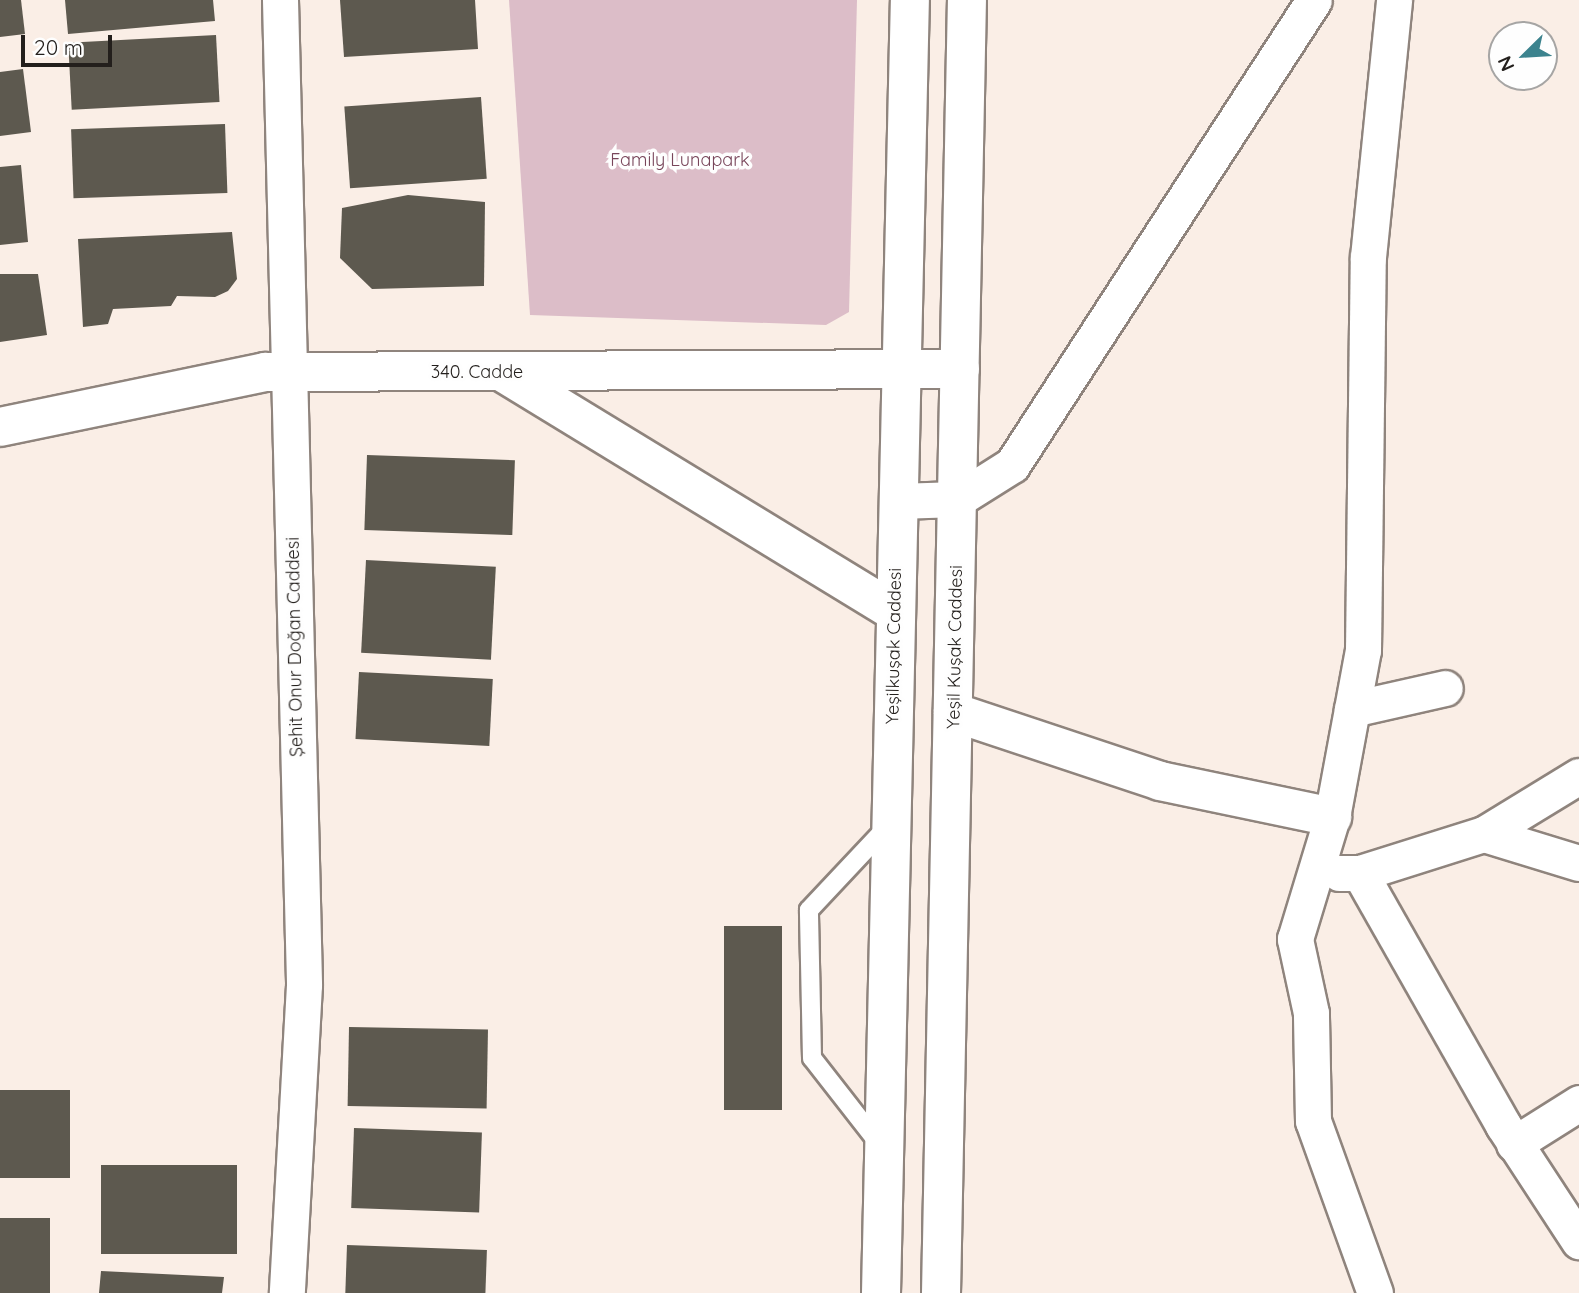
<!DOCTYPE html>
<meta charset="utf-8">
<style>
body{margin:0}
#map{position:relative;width:1579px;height:1293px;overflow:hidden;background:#faeee6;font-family:Quicksand,sans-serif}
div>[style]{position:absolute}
.green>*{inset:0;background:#dcbdc8}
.building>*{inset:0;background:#5d594f;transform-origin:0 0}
.roads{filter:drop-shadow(2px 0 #8f847d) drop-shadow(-2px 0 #8f847d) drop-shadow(0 2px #8f847d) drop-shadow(0 -2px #8f847d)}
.service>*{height:18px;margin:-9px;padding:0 9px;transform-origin:9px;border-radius:9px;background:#fff}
.minor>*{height:35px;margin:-17.5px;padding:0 17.5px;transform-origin:17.5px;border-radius:17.5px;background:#fff}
.tertiary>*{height:38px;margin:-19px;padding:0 19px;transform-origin:19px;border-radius:19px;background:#fff}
.secondary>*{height:38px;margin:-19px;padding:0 19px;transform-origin:19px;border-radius:19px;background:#fff}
span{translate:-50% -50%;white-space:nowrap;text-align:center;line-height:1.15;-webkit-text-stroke:7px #fefefe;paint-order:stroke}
.park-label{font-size:18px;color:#78455a}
.street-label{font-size:18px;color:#231f1c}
.north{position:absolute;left:1488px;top:21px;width:70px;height:70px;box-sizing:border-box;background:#fefefe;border:2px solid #a6a5a4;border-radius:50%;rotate:246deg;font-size:19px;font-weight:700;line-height:28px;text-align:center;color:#231f1c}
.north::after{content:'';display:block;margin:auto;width:24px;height:32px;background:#3c838e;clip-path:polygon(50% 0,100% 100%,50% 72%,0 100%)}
.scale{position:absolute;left:21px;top:35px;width:91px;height:32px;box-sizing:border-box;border:4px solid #231f1c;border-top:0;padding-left:9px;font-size:21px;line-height:24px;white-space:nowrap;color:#231f1c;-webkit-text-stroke:5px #fefefe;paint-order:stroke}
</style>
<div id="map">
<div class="green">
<i style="clip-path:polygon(509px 0,857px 0,849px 312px,826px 325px,530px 315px)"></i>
</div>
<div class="building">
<i style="clip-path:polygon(0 0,21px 0,25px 34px,0 37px)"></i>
<i style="clip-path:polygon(65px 0,213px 0,215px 21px,68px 34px)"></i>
<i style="clip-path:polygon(340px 0,475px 0,478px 49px,344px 57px)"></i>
<i style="left:216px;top:35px;width:67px;height:148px;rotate:87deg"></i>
<i style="clip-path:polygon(23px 69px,31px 132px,0 136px,0 72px)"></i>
<i style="left:481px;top:97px;width:82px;height:137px;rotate:86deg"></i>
<i style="left:225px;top:124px;width:69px;height:154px;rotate:88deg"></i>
<i style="clip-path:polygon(21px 165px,28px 242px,0 245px,0 167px)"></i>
<i style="clip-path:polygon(408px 195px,485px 202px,484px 286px,372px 289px,340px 258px,342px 208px)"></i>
<i style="clip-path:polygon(232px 232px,237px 279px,228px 291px,215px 297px,177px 296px,171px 306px,113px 309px,108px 324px,83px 327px,78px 239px)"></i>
<i style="clip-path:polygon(0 274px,38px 274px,47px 335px,0 342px)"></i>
<i style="left:367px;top:455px;width:148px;height:75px;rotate:2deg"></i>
<i style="left:366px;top:560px;width:130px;height:93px;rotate:3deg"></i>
<i style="left:359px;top:672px;width:134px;height:67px;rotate:3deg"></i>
<i style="left:724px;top:926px;width:58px;height:184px"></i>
<i style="left:349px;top:1027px;width:139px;height:79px;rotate:1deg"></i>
<i style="left:0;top:1090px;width:70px;height:88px"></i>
<i style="left:354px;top:1128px;width:128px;height:80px;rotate:2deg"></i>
<i style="left:101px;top:1165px;width:136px;height:89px"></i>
<i style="left:0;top:1218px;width:50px;height:75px"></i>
<i style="left:347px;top:1245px;width:140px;height:48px;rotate:2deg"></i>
<i style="clip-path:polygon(101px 1271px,224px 1277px,222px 1293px,99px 1293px)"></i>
</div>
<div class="roads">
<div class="service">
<i style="left:880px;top:1145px;width:110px;rotate:-128deg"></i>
<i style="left:812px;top:1058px;width:148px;rotate:-91.2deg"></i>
<i style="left:809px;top:910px;width:115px;rotate:-46.8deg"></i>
</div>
<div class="minor">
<i style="left:280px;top:0;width:985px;rotate:88.6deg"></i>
<i style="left:304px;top:985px;width:308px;rotate:93.2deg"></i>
<i style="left:897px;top:501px;width:61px;rotate:-1.9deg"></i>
<i style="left:958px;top:499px;width:64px;rotate:-32.2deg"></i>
<i style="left:1012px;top:465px;width:554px;rotate:-57deg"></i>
<i style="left:1352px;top:709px;width:95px;rotate:-12.7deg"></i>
<i style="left:1484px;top:834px;width:111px;rotate:-31.4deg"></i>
<i style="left:1339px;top:873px;width:21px"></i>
<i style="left:1360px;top:873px;width:130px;rotate:-17.5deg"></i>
<i style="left:1484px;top:834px;width:99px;rotate:17deg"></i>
<i style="left:1360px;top:873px;width:290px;rotate:60.4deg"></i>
<i style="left:1503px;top:1125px;width:139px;rotate:56.8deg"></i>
<i style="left:1514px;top:1144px;width:77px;rotate:-32.2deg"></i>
<i style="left:1375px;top:1293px;width:183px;rotate:-109.8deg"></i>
<i style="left:1313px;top:1121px;width:108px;rotate:-91.1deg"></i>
<i style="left:1311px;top:1013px;width:76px;rotate:-102.2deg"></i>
<i style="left:1295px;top:939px;width:127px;rotate:-73.1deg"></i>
<i style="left:1332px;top:817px;width:170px;rotate:-79.5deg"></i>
<i style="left:1363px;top:650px;width:393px;rotate:-89.3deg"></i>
<i style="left:1368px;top:257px;width:258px;rotate:-84.2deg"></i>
</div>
<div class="tertiary">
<i style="left:502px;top:372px;width:460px;rotate:31.4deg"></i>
<i style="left:0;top:427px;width:271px;rotate:-11.7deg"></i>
<i style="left:265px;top:372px;width:695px;rotate:-0.25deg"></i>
<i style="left:953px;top:712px;width:218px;rotate:18.4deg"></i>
<i style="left:1160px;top:781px;width:176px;rotate:11.8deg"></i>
</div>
<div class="secondary">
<i style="left:881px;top:1293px;width:1293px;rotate:-88.72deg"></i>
<i style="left:941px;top:1293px;width:1293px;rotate:-88.85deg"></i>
</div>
</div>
<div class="park-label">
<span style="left:680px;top:160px">Family Lunapark</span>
</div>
<div class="street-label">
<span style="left:477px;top:372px">340. Cadde</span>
<span style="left:894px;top:646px;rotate:-89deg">Yeşilkuşak Caddesi</span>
<span style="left:295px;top:647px;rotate:-91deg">Şehit Onur Doğan Caddesi</span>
<span style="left:955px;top:647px;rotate:-89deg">Yeşil Kuşak Caddesi</span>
</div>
<div class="north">N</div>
<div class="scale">20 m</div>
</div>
